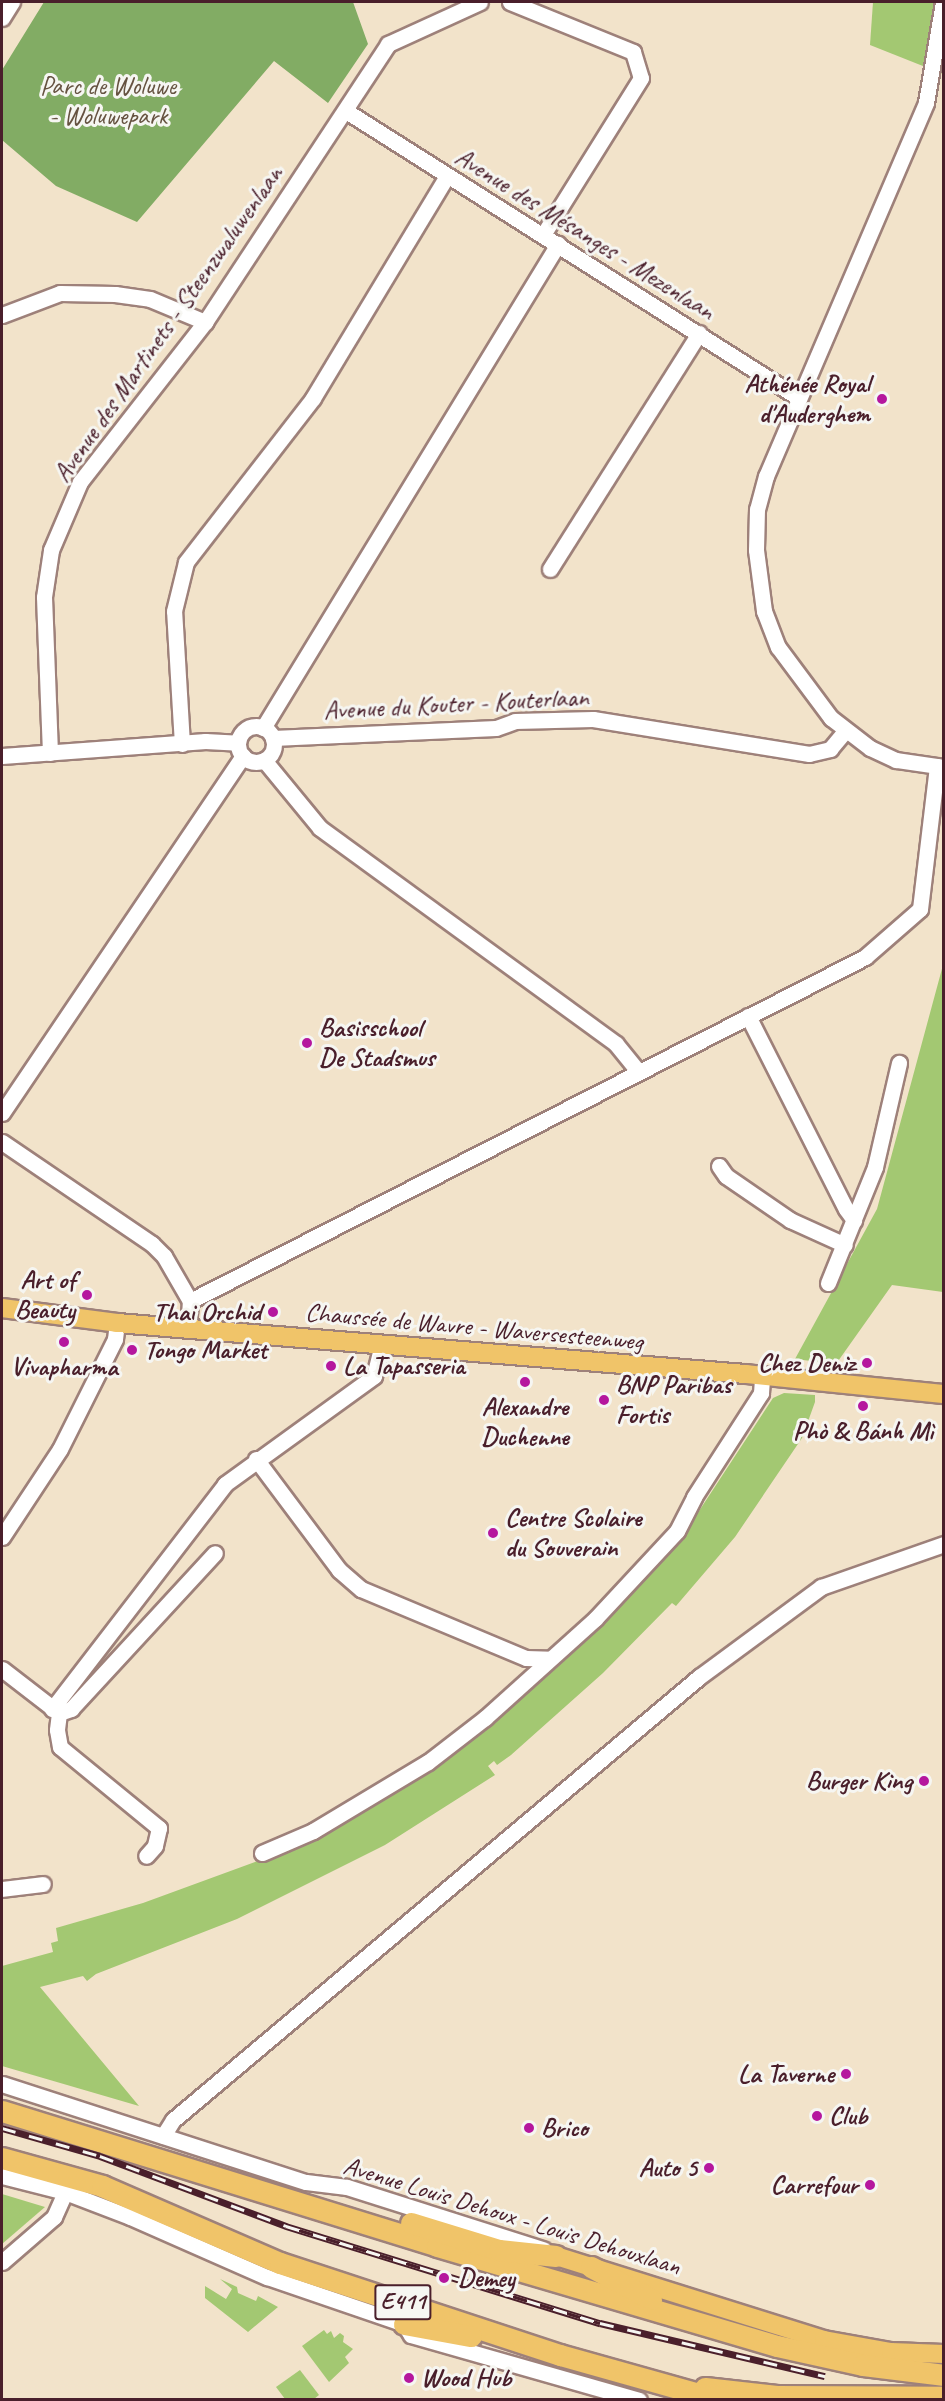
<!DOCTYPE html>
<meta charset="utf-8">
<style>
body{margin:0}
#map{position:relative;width:945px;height:2401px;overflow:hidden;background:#f2e3ca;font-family:Caveat,sans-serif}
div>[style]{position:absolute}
.green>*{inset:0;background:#a3c872}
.forest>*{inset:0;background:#82ac64}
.roads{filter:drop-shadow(2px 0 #9e817a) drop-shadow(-2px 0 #9e817a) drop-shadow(0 2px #9e817a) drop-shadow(0 -2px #9e817a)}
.minor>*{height:15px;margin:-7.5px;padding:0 7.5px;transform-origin:7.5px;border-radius:7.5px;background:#fff}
.minor>.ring{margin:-7.5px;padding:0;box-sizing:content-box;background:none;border:15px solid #fff;border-radius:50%}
.major>*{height:18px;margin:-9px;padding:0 9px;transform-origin:9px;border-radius:9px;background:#f0c469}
.highway>*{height:21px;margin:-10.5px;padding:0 10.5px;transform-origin:10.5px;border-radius:10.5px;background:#f0c469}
.rail>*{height:7px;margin-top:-3.5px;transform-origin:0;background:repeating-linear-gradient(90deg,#f6f6f2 0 14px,#4a1f2b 0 28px);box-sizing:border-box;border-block:2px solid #4a1f2b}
.dots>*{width:16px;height:16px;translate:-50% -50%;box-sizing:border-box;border:3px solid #f6f6f2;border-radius:50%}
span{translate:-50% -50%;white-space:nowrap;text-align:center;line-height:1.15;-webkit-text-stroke:6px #f6f6f2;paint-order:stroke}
.shield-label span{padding:2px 4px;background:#f6f6f2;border:2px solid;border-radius:4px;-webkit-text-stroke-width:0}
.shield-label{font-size:24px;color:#4a1f2b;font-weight:700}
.park-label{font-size:26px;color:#655240}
.street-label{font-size:26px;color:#4a1f2b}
.poi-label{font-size:26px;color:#4a1f2b;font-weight:700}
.right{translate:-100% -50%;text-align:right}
.left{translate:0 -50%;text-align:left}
.frame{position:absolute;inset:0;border:3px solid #4a1f2b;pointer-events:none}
</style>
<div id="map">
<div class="green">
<i style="clip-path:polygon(873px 2px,943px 2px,943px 74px,870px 45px)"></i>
<i style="clip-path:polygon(943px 965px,943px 1292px,892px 1285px,836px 1364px,795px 1359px,877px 1209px)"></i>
<i style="clip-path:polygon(784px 1393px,815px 1395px,815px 1402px,802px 1438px,735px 1537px,676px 1606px,672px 1603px,603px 1673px,511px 1755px,497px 1765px,494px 1761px,488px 1766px,495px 1775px,385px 1845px,237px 1919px,96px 1974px,87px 1981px,83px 1976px,40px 1987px,139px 2106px,2px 2066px,2px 1966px,53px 1952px,51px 1943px,58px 1941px,56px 1928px,143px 1903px,255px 1862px,311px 1835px,550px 1670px,682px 1537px,773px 1398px)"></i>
<i style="clip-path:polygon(2px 2194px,45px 2207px,2px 2244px)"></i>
<i style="clip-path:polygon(220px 2279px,237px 2287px,238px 2293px,256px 2301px,258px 2296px,278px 2307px,248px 2332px,205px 2298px,205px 2286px,226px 2299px,232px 2289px)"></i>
<i style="clip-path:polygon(324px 2330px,327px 2334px,331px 2331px,334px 2338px,340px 2333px,344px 2336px,343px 2342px,353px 2349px,345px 2357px,349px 2363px,329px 2382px,302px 2346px)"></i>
<i style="clip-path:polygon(300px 2370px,319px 2395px,314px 2399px,285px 2399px,276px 2387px)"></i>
</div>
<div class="forest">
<i style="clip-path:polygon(44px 2px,353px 2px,368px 44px,328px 103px,274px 61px,137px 222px,56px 186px,2px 140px,2px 70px)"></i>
</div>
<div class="roads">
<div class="minor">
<i style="left:510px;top:2px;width:133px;rotate:22.1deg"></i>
<i style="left:633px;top:52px;width:27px;rotate:73deg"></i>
<i style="left:641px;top:78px;width:185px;rotate:122deg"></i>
<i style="left:943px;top:2px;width:102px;rotate:99.6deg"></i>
<i style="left:926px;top:103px;width:406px;rotate:113.2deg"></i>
<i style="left:766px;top:476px;width:34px;rotate:105deg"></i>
<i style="left:757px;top:509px;width:41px;rotate:91.4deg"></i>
<i style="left:756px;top:550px;width:62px;rotate:82.5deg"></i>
<i style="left:764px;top:611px;width:39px;rotate:69deg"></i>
<i style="left:778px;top:647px;width:89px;rotate:53.3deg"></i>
<i style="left:831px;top:718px;width:49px;rotate:37.6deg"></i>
<i style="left:870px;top:748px;width:29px;rotate:25deg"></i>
<i style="left:896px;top:760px;width:49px;rotate:8.3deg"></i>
<i style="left:2px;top:18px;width:19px;rotate:-58deg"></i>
<i style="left:346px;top:111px;width:536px;rotate:32.36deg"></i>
<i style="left:2px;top:315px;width:62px;rotate:-20.8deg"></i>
<i style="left:60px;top:293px;width:55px;rotate:1deg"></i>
<i style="left:115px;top:294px;width:35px;rotate:8deg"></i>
<i style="left:150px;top:299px;width:60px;rotate:22.7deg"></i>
<i style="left:550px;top:569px;width:279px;rotate:-57.7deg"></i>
<i class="ring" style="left:238px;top:726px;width:21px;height:21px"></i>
<i style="left:263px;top:728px;width:567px;rotate:-58.64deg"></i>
<i style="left:273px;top:738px;width:223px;rotate:-2.6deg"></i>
<i style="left:496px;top:728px;width:20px;rotate:-20deg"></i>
<i style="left:515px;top:721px;width:78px;rotate:-1.5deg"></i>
<i style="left:593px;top:719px;width:219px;rotate:9.2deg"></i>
<i style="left:809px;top:754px;width:22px;rotate:-13deg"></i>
<i style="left:830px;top:749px;width:23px;rotate:-50deg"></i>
<i style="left:182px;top:744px;width:133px;rotate:-93.4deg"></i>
<i style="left:174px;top:611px;width:50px;rotate:-76.2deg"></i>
<i style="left:186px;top:562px;width:207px;rotate:-52.2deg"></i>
<i style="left:313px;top:398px;width:259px;rotate:-58.9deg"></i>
<i style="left:50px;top:753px;width:156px;rotate:-92.2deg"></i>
<i style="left:44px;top:597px;width:48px;rotate:-81.5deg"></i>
<i style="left:51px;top:550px;width:74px;rotate:-66.9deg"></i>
<i style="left:80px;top:482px;width:203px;rotate:-52deg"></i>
<i style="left:205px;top:322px;width:333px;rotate:-56.6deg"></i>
<i style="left:388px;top:44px;width:101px;rotate:-24.5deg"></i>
<i style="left:2px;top:756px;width:204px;rotate:-4.2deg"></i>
<i style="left:205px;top:741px;width:33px;rotate:3deg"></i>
<i style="left:264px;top:760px;width:88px;rotate:50.5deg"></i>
<i style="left:320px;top:828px;width:366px;rotate:36.1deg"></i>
<i style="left:616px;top:1044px;width:36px;rotate:51deg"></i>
<i style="left:748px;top:1016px;width:216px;rotate:63.1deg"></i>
<i style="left:846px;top:1209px;width:14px;rotate:54deg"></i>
<i style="left:2px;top:1113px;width:431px;rotate:-56deg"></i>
<i style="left:2px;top:1142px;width:181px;rotate:34.2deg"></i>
<i style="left:152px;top:1244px;width:17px;rotate:45deg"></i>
<i style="left:164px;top:1256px;width:52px;rotate:60deg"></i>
<i style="left:719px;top:1166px;width:12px;rotate:55deg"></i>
<i style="left:726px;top:1176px;width:78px;rotate:34.5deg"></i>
<i style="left:790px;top:1220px;width:60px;rotate:24.4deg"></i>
<i style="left:828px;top:1283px;width:125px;rotate:-67.9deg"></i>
<i style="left:875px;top:1167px;width:107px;rotate:-77deg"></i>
<i style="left:190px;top:1301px;width:758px;rotate:-27deg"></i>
<i style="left:865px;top:957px;width:73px;rotate:-41.1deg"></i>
<i style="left:920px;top:909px;width:144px;rotate:-83.2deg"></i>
<i style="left:188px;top:1329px;width:28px;rotate:-86deg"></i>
<i style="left:256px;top:1459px;width:139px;rotate:53.2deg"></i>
<i style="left:339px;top:1570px;width:29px;rotate:41deg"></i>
<i style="left:361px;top:1589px;width:179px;rotate:22.7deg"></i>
<i style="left:526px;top:1658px;width:24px;rotate:2deg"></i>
<i style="left:2px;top:1537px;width:105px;rotate:-56.6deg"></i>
<i style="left:60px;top:1449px;width:123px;rotate:-63.4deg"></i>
<i style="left:115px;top:1339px;width:16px;rotate:-83deg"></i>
<i style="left:2px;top:1669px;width:72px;rotate:37.7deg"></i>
<i style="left:59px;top:1713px;width:13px;rotate:-18deg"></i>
<i style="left:71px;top:1709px;width:212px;rotate:-47.3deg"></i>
<i style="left:52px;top:1709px;width:284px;rotate:-52.4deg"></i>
<i style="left:225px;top:1484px;width:184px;rotate:-35.9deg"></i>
<i style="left:374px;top:1376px;width:32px;rotate:-76deg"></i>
<i style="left:59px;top:1713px;width:17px;rotate:97deg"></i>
<i style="left:57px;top:1730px;width:17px;rotate:80deg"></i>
<i style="left:60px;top:1747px;width:128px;rotate:39.3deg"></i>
<i style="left:159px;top:1828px;width:18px;rotate:103deg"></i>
<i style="left:155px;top:1846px;width:13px;rotate:132deg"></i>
<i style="left:262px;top:1853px;width:56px;rotate:-23.3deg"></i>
<i style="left:313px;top:1831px;width:134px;rotate:-31deg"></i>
<i style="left:428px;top:1762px;width:72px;rotate:-37.7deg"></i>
<i style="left:485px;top:1718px;width:148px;rotate:-42deg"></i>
<i style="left:595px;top:1619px;width:120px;rotate:-47deg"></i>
<i style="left:677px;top:1531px;width:38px;rotate:-63deg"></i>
<i style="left:694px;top:1497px;width:124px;rotate:-57.2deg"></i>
<i style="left:761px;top:1393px;width:15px;rotate:-86deg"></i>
<i style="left:2px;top:1889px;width:41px;rotate:-7deg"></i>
<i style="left:2px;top:2084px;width:319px;rotate:17.9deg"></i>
<i style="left:306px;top:2182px;width:41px;rotate:7deg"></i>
<i style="left:347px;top:2187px;width:206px;rotate:17.6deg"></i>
<i style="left:163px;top:2136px;width:19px;rotate:-58deg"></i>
<i style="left:173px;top:2120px;width:688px;rotate:-40.1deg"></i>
<i style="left:699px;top:1677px;width:152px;rotate:-36.4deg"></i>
<i style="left:821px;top:1587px;width:130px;rotate:-19.3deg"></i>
<i style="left:2px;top:2176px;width:65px;rotate:14.3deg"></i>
<i style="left:65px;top:2192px;width:70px;rotate:21deg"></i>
<i style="left:130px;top:2217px;width:150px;rotate:23.7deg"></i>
<i style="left:267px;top:2277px;width:145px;rotate:18.9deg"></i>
<i style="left:404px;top:2324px;width:13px;rotate:58deg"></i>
<i style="left:411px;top:2335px;width:237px;rotate:15.9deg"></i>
<i style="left:2px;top:2262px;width:69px;rotate:-40.9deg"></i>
<i style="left:54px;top:2217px;width:27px;rotate:-66deg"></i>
</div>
<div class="major">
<i style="left:2px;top:1308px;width:116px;rotate:7.4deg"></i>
<i style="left:117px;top:1323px;width:631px;rotate:4.64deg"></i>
<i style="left:746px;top:1374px;width:199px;rotate:5.8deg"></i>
<i style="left:556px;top:2256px;width:281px;rotate:17.4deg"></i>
<i style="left:824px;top:2340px;width:68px;rotate:10.2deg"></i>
<i style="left:891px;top:2352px;width:53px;rotate:2.2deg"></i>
</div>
<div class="highway">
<i style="left:2px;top:2111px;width:455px;rotate:17.2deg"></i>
<i style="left:437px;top:2246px;width:354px;rotate:16.4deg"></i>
<i style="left:777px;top:2346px;width:88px;rotate:12.5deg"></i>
<i style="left:863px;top:2365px;width:82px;rotate:7deg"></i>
<i style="left:2px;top:2158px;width:104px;rotate:15.6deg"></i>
<i style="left:102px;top:2186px;width:194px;rotate:23.4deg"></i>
<i style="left:280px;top:2263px;width:295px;rotate:18.2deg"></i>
<i style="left:560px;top:2355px;width:166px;rotate:15.7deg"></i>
<i style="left:411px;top:2223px;width:92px;rotate:17.1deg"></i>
<i style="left:499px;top:2250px;width:57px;rotate:6deg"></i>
<i style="left:591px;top:2267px;width:68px;rotate:28.1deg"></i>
<i style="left:404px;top:2324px;width:68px;rotate:10.2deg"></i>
<i style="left:705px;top:2388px;width:72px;rotate:6.3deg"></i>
<i style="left:777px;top:2396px;width:167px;rotate:0.3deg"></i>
</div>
</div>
<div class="rail">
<i style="left:2px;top:2128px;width:102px;rotate:15.9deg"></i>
<i style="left:100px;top:2156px;width:199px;rotate:20.6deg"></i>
<i style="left:286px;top:2226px;width:329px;rotate:17.2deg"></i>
<i style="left:600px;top:2323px;width:231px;rotate:13.3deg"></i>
</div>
<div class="dots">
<i style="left:882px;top:399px;background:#b5179e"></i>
<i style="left:307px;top:1043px;background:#b5179e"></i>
<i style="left:87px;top:1295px;background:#b5179e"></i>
<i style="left:273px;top:1312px;background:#b5179e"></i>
<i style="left:64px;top:1342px;background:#b5179e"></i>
<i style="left:132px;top:1350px;background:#b5179e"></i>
<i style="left:867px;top:1363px;background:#b5179e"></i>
<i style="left:331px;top:1366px;background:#b5179e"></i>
<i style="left:525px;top:1382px;background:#b5179e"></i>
<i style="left:604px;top:1400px;background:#b5179e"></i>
<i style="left:863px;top:1406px;background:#b5179e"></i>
<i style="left:493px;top:1533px;background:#b5179e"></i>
<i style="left:924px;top:1781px;background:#b5179e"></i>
<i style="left:846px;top:2074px;background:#b5179e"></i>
<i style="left:817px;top:2116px;background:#b5179e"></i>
<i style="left:529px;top:2128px;background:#b5179e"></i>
<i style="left:709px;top:2168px;background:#b5179e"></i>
<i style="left:870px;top:2185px;background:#b5179e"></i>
<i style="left:444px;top:2278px;background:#b5179e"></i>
<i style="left:409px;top:2378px;background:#b5179e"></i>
</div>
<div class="shield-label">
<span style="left:403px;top:2302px">E411</span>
</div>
<div class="park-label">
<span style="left:108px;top:101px">Parc de Woluwe<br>- Woluwepark</span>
</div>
<div class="street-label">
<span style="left:585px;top:234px;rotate:32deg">Avenue des Mésanges - Mezenlaan</span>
<span style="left:168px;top:324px;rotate:-55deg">Avenue des Martinets - Steenzwaluwenlaan</span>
<span style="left:456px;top:704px;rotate:-3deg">Avenue du Kouter - Kouterlaan</span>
<span style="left:474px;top:1327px;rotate:5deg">Chaussée de Wavre - Waversesteenweg</span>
<span style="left:512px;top:2216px;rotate:17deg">Avenue Louis Dehoux - Louis Dehouxlaan</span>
</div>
<div class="poi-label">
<span class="right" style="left:870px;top:399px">Athénée Royal<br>d'Auderghem</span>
<span class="left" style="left:319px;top:1043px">Basisschool<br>De Stadsmus</span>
<span class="right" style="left:75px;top:1295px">Art of<br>Beauty</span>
<span class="right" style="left:261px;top:1312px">Thai Orchid</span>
<span class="left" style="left:144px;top:1350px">Tongo Market</span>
<span class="right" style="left:855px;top:1363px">Chez Deniz</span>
<span class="left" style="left:343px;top:1366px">La Tapasseria</span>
<span style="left:64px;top:1367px">Vivapharma</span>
<span class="left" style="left:616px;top:1400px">BNP Paribas<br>Fortis</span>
<span style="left:525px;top:1422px">Alexandre<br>Duchenne</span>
<span style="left:863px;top:1431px">Phò &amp; Bánh Mì</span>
<span class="left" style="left:505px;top:1533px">Centre Scolaire<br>du Souverain</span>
<span class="right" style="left:912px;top:1781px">Burger King</span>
<span class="right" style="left:834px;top:2074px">La Taverne</span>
<span class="left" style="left:829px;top:2116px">Club</span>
<span class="left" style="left:541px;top:2128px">Brico</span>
<span class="right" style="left:697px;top:2168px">Auto 5</span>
<span class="right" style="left:858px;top:2185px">Carrefour</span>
<span class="left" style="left:458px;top:2278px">Demey</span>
<span class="left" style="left:421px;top:2378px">Wood Hub</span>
</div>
<div class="frame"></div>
</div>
